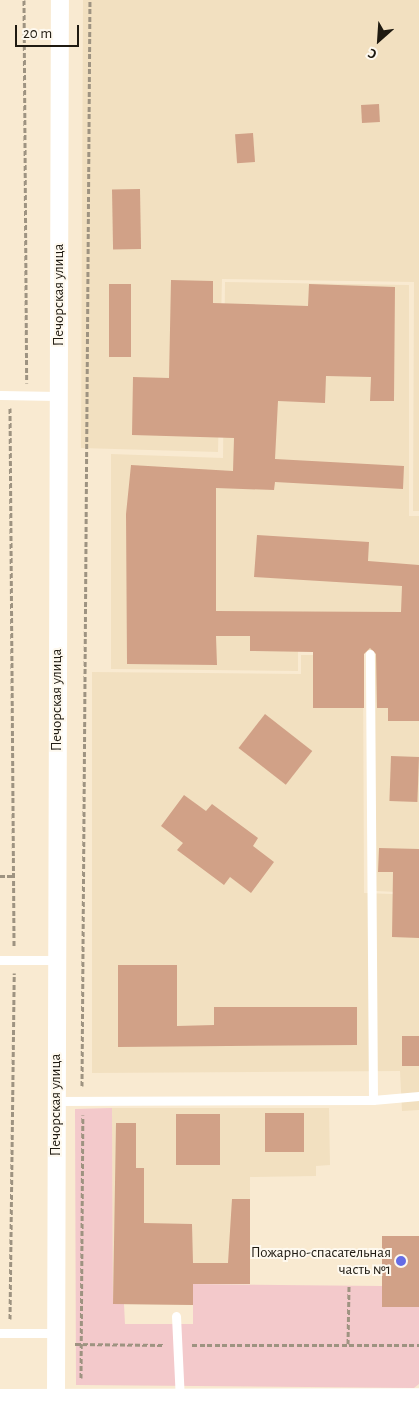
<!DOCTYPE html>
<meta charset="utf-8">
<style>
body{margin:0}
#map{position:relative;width:419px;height:1404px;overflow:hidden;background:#f9ead1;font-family:"Alegreya Sans",sans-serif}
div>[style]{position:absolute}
.built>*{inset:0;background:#f2e0c0}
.green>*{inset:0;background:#f3c9cb}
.building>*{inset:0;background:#d1a187;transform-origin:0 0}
.path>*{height:3px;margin-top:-1.5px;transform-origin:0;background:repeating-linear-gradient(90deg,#9e9381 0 5px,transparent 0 7.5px)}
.lane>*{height:9px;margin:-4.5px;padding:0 4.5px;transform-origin:4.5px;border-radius:4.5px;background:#fff}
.street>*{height:18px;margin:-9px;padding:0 9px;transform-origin:9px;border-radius:9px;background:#fff}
.secondary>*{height:25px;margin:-12.5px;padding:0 12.5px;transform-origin:12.5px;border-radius:12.5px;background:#fff}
.dots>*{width:14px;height:14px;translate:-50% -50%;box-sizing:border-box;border:2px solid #fef9ef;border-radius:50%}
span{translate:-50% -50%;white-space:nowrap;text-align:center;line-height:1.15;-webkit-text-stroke:4px #fef9ef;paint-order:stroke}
.street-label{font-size:15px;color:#1f1a11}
.poi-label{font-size:15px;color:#1f1a11}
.right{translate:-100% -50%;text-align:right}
.north{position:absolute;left:354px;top:15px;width:50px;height:50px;-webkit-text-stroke:4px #fef9ef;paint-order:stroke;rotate:206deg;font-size:14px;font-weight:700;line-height:20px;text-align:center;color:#1f1a11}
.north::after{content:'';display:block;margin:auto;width:18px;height:22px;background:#1f1a11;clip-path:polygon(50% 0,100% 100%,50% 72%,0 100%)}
.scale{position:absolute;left:15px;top:25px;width:64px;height:22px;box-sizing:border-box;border:2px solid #1f1a11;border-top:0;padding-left:6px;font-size:15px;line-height:18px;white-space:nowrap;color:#1f1a11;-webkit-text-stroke:4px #fef9ef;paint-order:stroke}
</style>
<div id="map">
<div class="built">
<i style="clip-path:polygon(83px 0,419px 0,419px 511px,413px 511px,414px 282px,222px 279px,218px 452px,81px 448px)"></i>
<i style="clip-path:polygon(225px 282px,409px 285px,409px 516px,419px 516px,419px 893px,376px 891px,373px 652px,298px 651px,298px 671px,111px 669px,111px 454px,223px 458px)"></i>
<i style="clip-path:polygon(301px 655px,363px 655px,364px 893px,419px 895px,419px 1110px,402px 1111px,400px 1071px,92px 1073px,92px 672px,301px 674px)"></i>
<i style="clip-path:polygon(112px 1108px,329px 1108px,330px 1165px,316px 1166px,316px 1176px,250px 1177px,250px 1284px,193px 1284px,193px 1305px,113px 1304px)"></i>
</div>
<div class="green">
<i style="clip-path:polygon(112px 1108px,113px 1304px,124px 1304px,125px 1324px,193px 1324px,193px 1284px,382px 1286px,383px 1307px,419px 1307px,419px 1384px,414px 1388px,76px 1385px,75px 1109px)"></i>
</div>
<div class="building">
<i style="left:379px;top:104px;width:18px;height:18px;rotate:87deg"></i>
<i style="left:253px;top:133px;width:29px;height:18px;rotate:86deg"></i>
<i style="left:140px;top:189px;width:60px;height:28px;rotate:89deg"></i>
<i style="clip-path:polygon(171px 280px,213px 281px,213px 303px,308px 306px,309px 284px,395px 287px,394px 401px,370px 401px,371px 377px,326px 376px,325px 403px,278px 401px,275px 459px,404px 466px,403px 489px,275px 482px,274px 490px,216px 488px,216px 611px,401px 612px,402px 586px,254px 577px,257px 535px,369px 542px,368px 561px,419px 565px,419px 721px,388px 721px,388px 708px,377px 708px,376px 654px,370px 648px,364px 654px,364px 708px,313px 708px,313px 652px,250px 651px,250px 636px,216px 636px,217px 665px,127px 664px,126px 514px,131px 465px,233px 471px,234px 438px,132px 435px,133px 377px,169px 378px)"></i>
<i style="left:109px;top:284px;width:22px;height:73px"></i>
<i style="left:265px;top:714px;width:60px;height:43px;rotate:38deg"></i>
<i style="left:391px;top:756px;width:28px;height:45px;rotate:2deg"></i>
<i style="clip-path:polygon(184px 795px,206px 811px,212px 804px,258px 838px,253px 846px,274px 862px,251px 893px,230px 877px,224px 885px,177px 850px,183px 843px,161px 826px)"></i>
<i style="clip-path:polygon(379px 848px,419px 849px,419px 938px,392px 937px,393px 872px,378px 872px)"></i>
<i style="clip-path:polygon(118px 965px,177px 965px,177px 1026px,214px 1025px,214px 1007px,357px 1007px,357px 1045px,118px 1047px)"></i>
<i style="left:402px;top:1036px;width:17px;height:30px"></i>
<i style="left:265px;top:1113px;width:39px;height:39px"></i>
<i style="left:176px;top:1114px;width:44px;height:51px"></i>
<i style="clip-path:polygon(116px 1123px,136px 1123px,136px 1168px,144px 1168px,144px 1223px,192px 1224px,193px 1263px,228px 1263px,232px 1199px,250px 1199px,250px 1284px,193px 1284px,193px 1305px,113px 1304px)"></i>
<i style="left:419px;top:1236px;width:71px;height:37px;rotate:90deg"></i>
</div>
<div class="path">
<i style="left:24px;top:0;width:383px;rotate:89.6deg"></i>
<i style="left:10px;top:408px;width:539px;rotate:89.57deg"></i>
<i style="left:0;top:876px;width:13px"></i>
<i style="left:82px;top:1086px;width:1086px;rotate:-89.58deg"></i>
<i style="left:10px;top:1319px;width:346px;rotate:-89.3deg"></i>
<i style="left:75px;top:1344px;width:88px;rotate:0.7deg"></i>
<i style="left:348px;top:1344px;width:58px;rotate:-89deg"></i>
<i style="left:192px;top:1345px;width:227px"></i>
<i style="left:81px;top:1378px;width:263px;rotate:-89.6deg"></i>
</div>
<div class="lane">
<i style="left:0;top:395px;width:58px;rotate:1deg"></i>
<i style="left:0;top:960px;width:56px"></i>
<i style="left:373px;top:1100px;width:46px;rotate:-5deg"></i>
<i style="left:56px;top:1101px;width:317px;rotate:-0.2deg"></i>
<i style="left:373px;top:1100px;width:446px;rotate:-90.4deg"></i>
<i style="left:176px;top:1316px;width:84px;rotate:87.3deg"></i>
<i style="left:0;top:1333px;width:56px"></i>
</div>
<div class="street">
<i style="left:56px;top:1400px;width:1400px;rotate:-89.84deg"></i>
</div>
<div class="secondary">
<i style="left:0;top:1401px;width:419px;rotate:-0.1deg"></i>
</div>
<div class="dots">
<i style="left:401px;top:1261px;background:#656ce5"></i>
</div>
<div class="street-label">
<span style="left:59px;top:295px;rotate:-90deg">Печорская улица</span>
<span style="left:57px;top:700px;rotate:-90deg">Печорская улица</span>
<span style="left:56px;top:1105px;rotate:-90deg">Печорская улица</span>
</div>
<div class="poi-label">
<span class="right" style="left:391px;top:1261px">Пожарно-спасательная<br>часть №1</span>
</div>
<div class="north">С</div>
<div class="scale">20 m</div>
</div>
